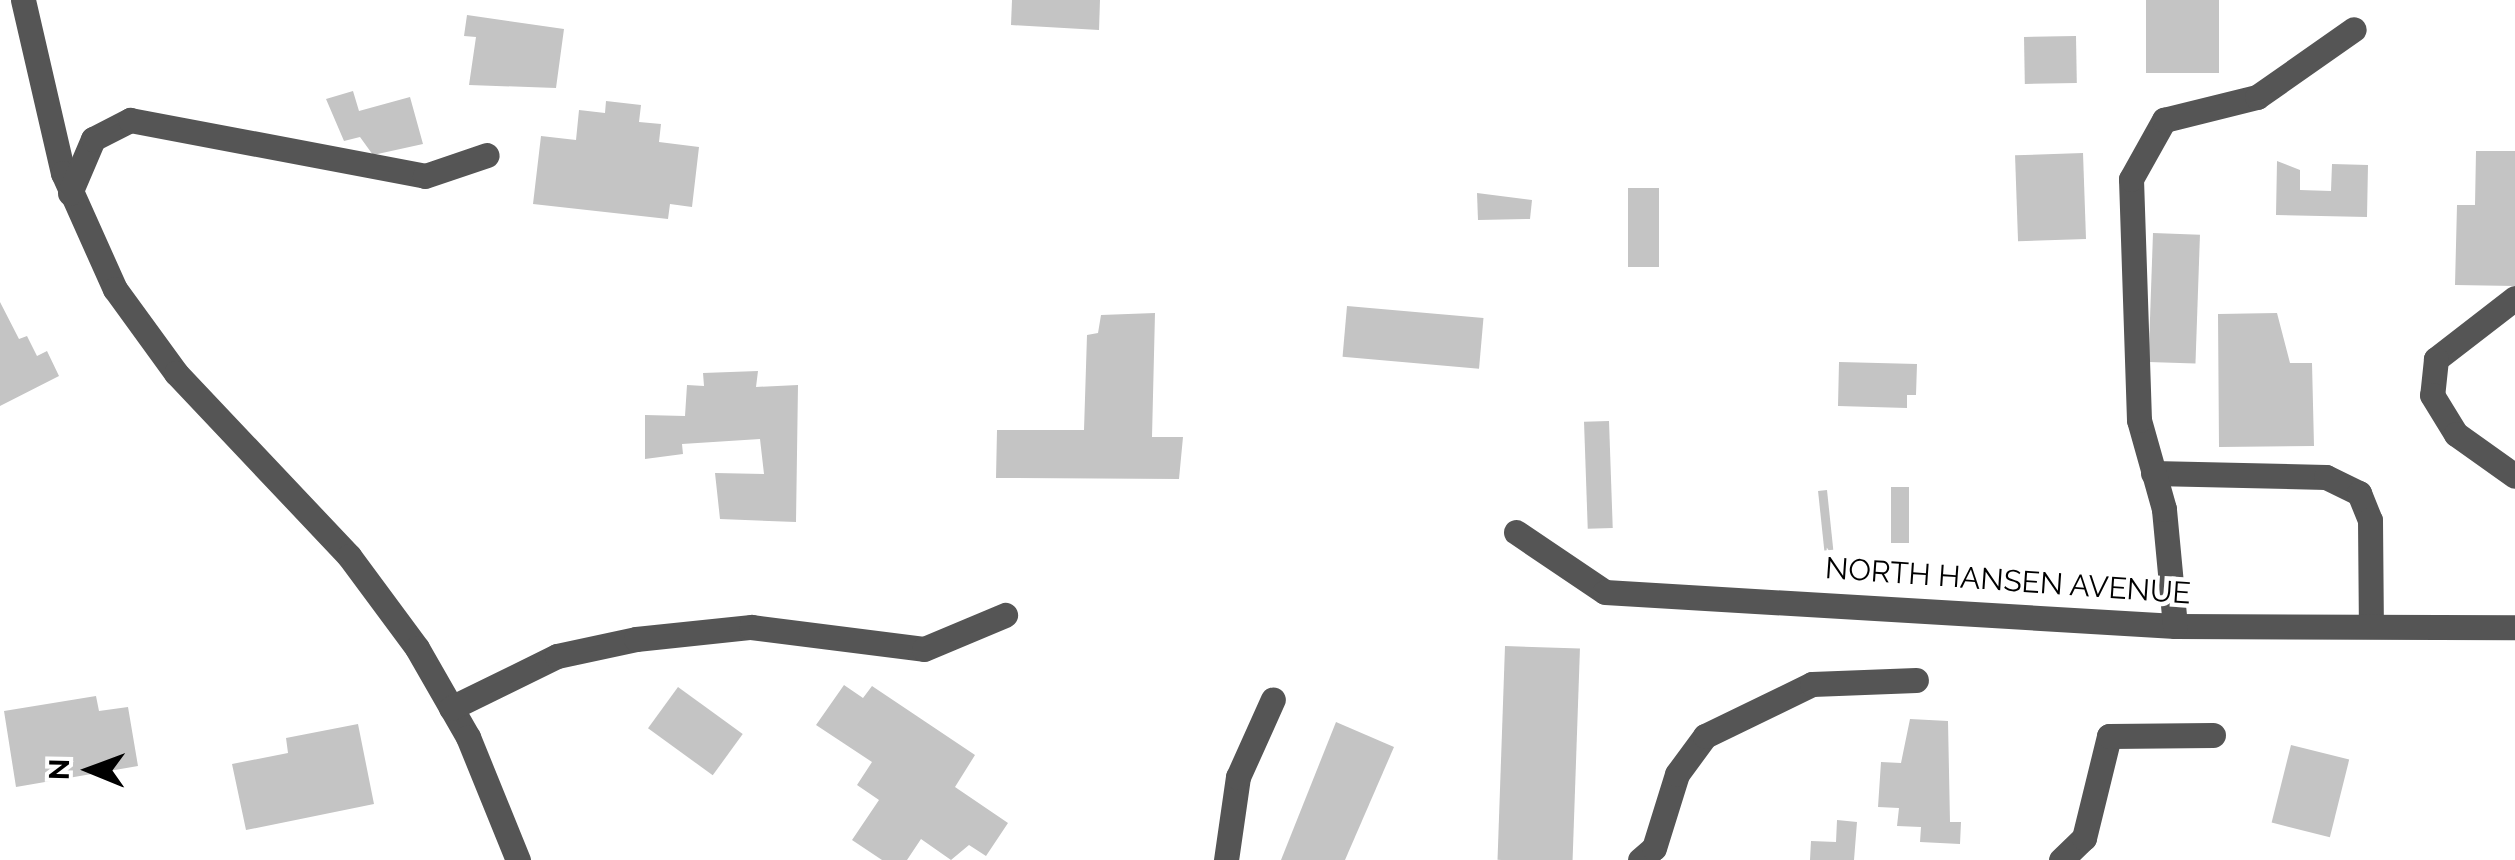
<!DOCTYPE html>
<style>
body{margin:0}
#map{position:relative;width:2515px;height:860px;overflow:hidden;background:#fff;font-family:Raleway,sans-serif}
div>[style]{position:absolute}
.building>*{inset:0;background:#c4c4c4;transform-origin:0 0}
.minor>*{height:25px;margin:-12.5px;padding:0 12.5px;transform-origin:12.5px;border-radius:12.5px;background:#555}
span{translate:-50% -50%;white-space:nowrap;text-align:center;line-height:1.15;-webkit-text-stroke:9px #fff;paint-order:stroke}
.street-label{font-size:30px;color:#000}
.north{position:absolute;left:40px;top:720px;width:100px;height:100px;-webkit-text-stroke:8px #fff;paint-order:stroke;rotate:271deg;font-size:28px;font-weight:700;line-height:40px;text-align:center;color:#000}
.north::after{content:'';display:block;margin:auto;width:35px;height:45px;background:#000;clip-path:polygon(50% 0,100% 100%,50% 72%,0 100%)}
</style>
<div id="map">
<div class="building">
<i style="clip-path:polygon(1012px 0,1100px 0,1099px 30px,1011px 25px)"></i>
<i style="left:2146px;top:0;width:73px;height:73px"></i>
<i style="clip-path:polygon(467px 15px,564px 29px,556px 88px,469px 85px,476px 37px,464px 36px)"></i>
<i style="left:2076px;top:36px;width:47px;height:52px;rotate:89deg"></i>
<i style="clip-path:polygon(353px 91px,359px 111px,410px 97px,423px 144px,373px 155px,360px 137px,344px 141px,326px 99px)"></i>
<i style="clip-path:polygon(606px 101px,641px 105px,639px 122px,661px 124px,659px 142px,699px 147px,692px 207px,670px 204px,668px 219px,533px 204px,541px 136px,576px 140px,579px 110px,605px 113px)"></i>
<i style="clip-path:polygon(2476px 151px,2515px 151px,2515px 286px,2455px 285px,2457px 205px,2475px 205px)"></i>
<i style="left:2083px;top:153px;width:86px;height:68px;rotate:88deg"></i>
<i style="clip-path:polygon(2277px 161px,2300px 170px,2300px 190px,2331px 191px,2332px 164px,2368px 165px,2367px 217px,2276px 215px)"></i>
<i style="left:1628px;top:188px;width:31px;height:79px"></i>
<i style="clip-path:polygon(1477px 193px,1532px 200px,1530px 219px,1478px 220px)"></i>
<i style="left:2153px;top:233px;width:47px;height:129px;rotate:2deg"></i>
<i style="clip-path:polygon(0 302px,19px 339px,27px 336px,37px 356px,47px 351px,59px 376px,0 406px)"></i>
<i style="left:1347px;top:306px;width:137px;height:51px;rotate:5deg"></i>
<i style="clip-path:polygon(1155px 313px,1152px 437px,1183px 437px,1179px 479px,996px 478px,997px 430px,1084px 430px,1087px 335px,1098px 333px,1101px 315px)"></i>
<i style="clip-path:polygon(2277px 313px,2290px 363px,2312px 363px,2314px 446px,2219px 447px,2218px 314px)"></i>
<i style="clip-path:polygon(1839px 362px,1917px 364px,1916px 395px,1907px 395px,1907px 408px,1838px 406px)"></i>
<i style="clip-path:polygon(758px 371px,756px 387px,798px 385px,796px 522px,720px 519px,715px 473px,764px 474px,760px 439px,682px 444px,683px 454px,645px 459px,645px 415px,685px 416px,687px 385px,704px 386px,703px 373px)"></i>
<i style="left:1609px;top:421px;width:107px;height:25px;rotate:88deg"></i>
<i style="left:1891px;top:487px;width:18px;height:56px"></i>
<i style="left:1827px;top:490px;width:60px;height:9px;rotate:84deg"></i>
<i style="left:1505px;top:646px;width:75px;height:214px;rotate:2deg"></i>
<i style="clip-path:polygon(844px 685px,863px 698px,872px 686px,975px 755px,955px 787px,1008px 823px,986px 856px,969px 845px,951px 860px,921px 839px,907px 860px,882px 860px,852px 840px,879px 800px,857px 785px,872px 762px,816px 725px)"></i>
<i style="left:678px;top:687px;width:80px;height:51px;rotate:36deg"></i>
<i style="clip-path:polygon(96px 696px,99px 711px,128px 707px,138px 766px,16px 787px,4px 711px)"></i>
<i style="clip-path:polygon(1910px 719px,1948px 721px,1950px 822px,1961px 822px,1960px 844px,1920px 842px,1921px 827px,1897px 826px,1899px 808px,1878px 807px,1881px 762px,1901px 763px)"></i>
<i style="clip-path:polygon(1336px 722px,1394px 747px,1345px 860px,1281px 860px)"></i>
<i style="clip-path:polygon(358px 724px,374px 804px,246px 830px,232px 764px,288px 753px,286px 738px)"></i>
<i style="left:2291px;top:745px;width:60px;height:80px;rotate:14deg"></i>
<i style="clip-path:polygon(1837px 820px,1857px 822px,1854px 860px,1810px 860px,1811px 841px,1836px 842px)"></i>
</div>
<div class="minor">
<i style="left:23px;top:0;width:178px;rotate:77deg"></i>
<i style="left:63px;top:173px;width:127px;rotate:65.9deg"></i>
<i style="left:115px;top:289px;width:104px;rotate:54deg"></i>
<i style="left:176px;top:373px;width:252px;rotate:46.6deg"></i>
<i style="left:349px;top:556px;width:114px;rotate:53.5deg"></i>
<i style="left:417px;top:648px;width:103px;rotate:60.2deg"></i>
<i style="left:468px;top:737px;width:133px;rotate:67.9deg"></i>
<i style="left:70px;top:193px;width:59px;rotate:-66.9deg"></i>
<i style="left:93px;top:139px;width:42px;rotate:-27.2deg"></i>
<i style="left:130px;top:120px;width:300px;rotate:10.7deg"></i>
<i style="left:425px;top:176px;width:65px;rotate:-18.7deg"></i>
<i style="left:2515px;top:298px;width:100px;rotate:142.3deg"></i>
<i style="left:2436px;top:359px;width:36px;rotate:96deg"></i>
<i style="left:2432px;top:395px;width:46px;rotate:58.4deg"></i>
<i style="left:2456px;top:434px;width:72px;rotate:35.4deg"></i>
<i style="left:2153px;top:473px;width:173px;rotate:1.3deg"></i>
<i style="left:2326px;top:477px;width:37px;rotate:26deg"></i>
<i style="left:2359px;top:493px;width:29px;rotate:68deg"></i>
<i style="left:2370px;top:520px;width:106px;rotate:89.5deg"></i>
<i style="left:1516px;top:532px;width:107px;rotate:34deg"></i>
<i style="left:1605px;top:592px;width:571px;rotate:3.41deg"></i>
<i style="left:2175px;top:626px;width:340px;rotate:0.2deg"></i>
<i style="left:2175px;top:626px;width:118px;rotate:-95.4deg"></i>
<i style="left:2164px;top:509px;width:92px;rotate:-105.7deg"></i>
<i style="left:2139px;top:420px;width:241px;rotate:-91.9deg"></i>
<i style="left:2131px;top:179px;width:68px;rotate:-60.8deg"></i>
<i style="left:2164px;top:120px;width:96px;rotate:-13.9deg"></i>
<i style="left:2257px;top:97px;width:118px;rotate:-35deg"></i>
<i style="left:451px;top:708px;width:118px;rotate:-26.1deg"></i>
<i style="left:557px;top:656px;width:81px;rotate:-12.1deg"></i>
<i style="left:636px;top:639px;width:116px;rotate:-6deg"></i>
<i style="left:751px;top:627px;width:174px;rotate:7.2deg"></i>
<i style="left:924px;top:649px;width:88px;rotate:-22.8deg"></i>
<i style="left:1226px;top:860px;width:84px;rotate:-81.8deg"></i>
<i style="left:1238px;top:777px;width:85px;rotate:-65.8deg"></i>
<i style="left:1640px;top:860px;width:18px;rotate:-41deg"></i>
<i style="left:1654px;top:848px;width:77px;rotate:-72.7deg"></i>
<i style="left:1677px;top:774px;width:47px;rotate:-53.6deg"></i>
<i style="left:1705px;top:736px;width:119px;rotate:-25.9deg"></i>
<i style="left:1812px;top:684px;width:104px;rotate:-2.2deg"></i>
<i style="left:2061px;top:860px;width:32px;rotate:-44deg"></i>
<i style="left:2084px;top:838px;width:105px;rotate:-76.2deg"></i>
<i style="left:2109px;top:736px;width:104px;rotate:-0.6deg"></i>
</div>
<div class="street-label">
<span style="left:2008px;top:581px;rotate:4deg">NORTH HANSEN AVENUE</span>
</div>
<div class="north">N</div>
</div>
